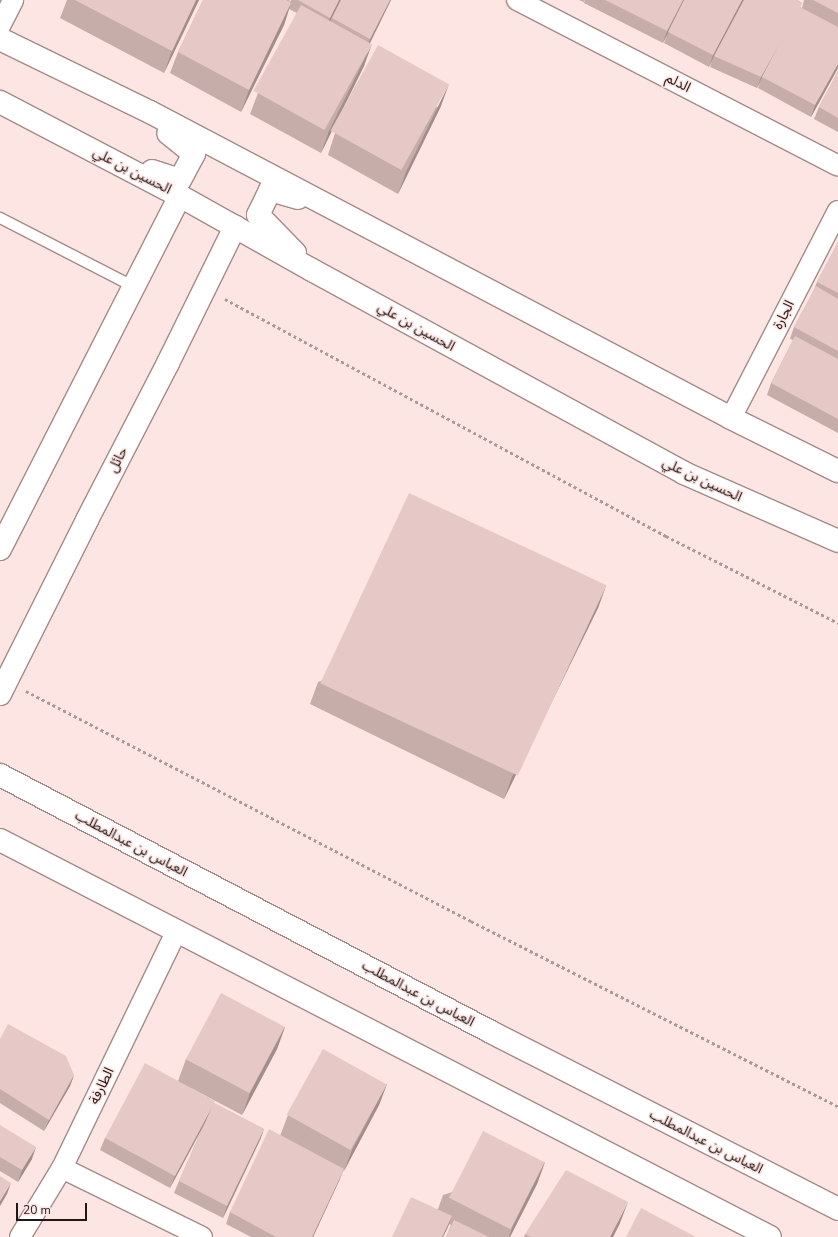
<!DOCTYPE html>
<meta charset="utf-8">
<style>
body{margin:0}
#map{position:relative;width:838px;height:1237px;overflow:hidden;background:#fde5e3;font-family:"Nunito Sans","Noto Sans Arabic",sans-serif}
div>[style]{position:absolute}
.path>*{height:2.5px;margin-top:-1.25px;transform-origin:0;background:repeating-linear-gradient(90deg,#ac9997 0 3px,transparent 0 6px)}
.roads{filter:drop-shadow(1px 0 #a58a88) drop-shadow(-1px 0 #a58a88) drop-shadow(0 1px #a58a88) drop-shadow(0 -1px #a58a88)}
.service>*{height:10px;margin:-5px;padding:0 5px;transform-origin:5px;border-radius:5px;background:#fff}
.minor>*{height:20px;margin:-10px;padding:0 10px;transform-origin:10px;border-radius:10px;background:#fff}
.tertiary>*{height:22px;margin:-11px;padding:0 11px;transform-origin:11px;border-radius:11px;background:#fff}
.wall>*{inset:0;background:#c6adaa}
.shaded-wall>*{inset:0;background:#a18d8b}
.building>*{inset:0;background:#e6c9c6;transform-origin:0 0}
span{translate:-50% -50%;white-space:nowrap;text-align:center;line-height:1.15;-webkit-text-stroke:3px #fde5e3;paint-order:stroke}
.street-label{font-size:14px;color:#201615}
.scale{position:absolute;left:16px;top:1203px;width:71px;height:18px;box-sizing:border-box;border:2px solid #201615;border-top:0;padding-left:5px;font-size:12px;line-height:14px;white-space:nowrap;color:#201615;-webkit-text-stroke:3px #fde5e3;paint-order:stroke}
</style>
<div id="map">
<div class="path">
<i style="left:225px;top:299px;width:501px;rotate:28.25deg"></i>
<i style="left:666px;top:536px;width:193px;rotate:26.8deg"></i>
<i style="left:26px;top:691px;width:501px;rotate:27.33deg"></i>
<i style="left:471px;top:921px;width:411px;rotate:26.8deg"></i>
</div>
<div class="roads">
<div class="service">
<i style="left:0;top:218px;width:151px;rotate:27.2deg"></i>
</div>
<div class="minor">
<i style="left:517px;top:0;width:361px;rotate:27.3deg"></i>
<i style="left:0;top:26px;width:29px;rotate:-63deg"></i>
<i style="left:731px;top:418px;width:233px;rotate:-62.7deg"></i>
<i style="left:62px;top:1168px;width:156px;rotate:26.2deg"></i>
<i style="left:20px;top:1237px;width:81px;rotate:-58.7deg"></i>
<i style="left:62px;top:1168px;width:264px;rotate:-64.2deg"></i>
</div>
<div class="tertiary">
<i style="left:0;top:39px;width:167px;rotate:26deg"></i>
<i style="left:150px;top:112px;width:657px;rotate:27.77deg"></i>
<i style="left:731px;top:418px;width:119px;rotate:26.4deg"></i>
<i style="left:0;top:102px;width:203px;rotate:27.6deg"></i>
<i style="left:180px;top:196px;width:151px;rotate:29.3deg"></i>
<i style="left:312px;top:270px;width:424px;rotate:28.6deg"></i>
<i style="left:684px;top:473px;width:168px;rotate:23.8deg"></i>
<i style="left:152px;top:171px;width:29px;rotate:18deg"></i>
<i style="left:180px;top:180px;width:30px;rotate:-62deg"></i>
<i style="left:194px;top:154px;width:33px;rotate:-141deg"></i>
<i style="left:295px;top:253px;width:53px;rotate:-134.2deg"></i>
<i style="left:258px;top:215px;width:28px;rotate:-64deg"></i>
<i style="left:270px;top:190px;width:29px;rotate:16deg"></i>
<i style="left:0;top:549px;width:396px;rotate:-63deg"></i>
<i style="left:0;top:694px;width:195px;rotate:-63.4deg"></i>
<i style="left:87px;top:520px;width:177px;rotate:-62.7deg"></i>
<i style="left:168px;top:363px;width:152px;rotate:-63.8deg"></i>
<i style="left:0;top:775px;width:552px;rotate:27.63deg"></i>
<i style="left:489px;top:1031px;width:392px;rotate:27deg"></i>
<i style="left:0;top:840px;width:866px;rotate:27.27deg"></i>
</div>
</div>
<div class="wall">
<i style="clip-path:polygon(67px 0,199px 0,164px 73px,60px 18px)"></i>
<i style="clip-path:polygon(203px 0,290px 0,289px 1px,290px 2px,291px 0,391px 0,370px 43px,364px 66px,321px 153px,250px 114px,258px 93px,297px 13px,289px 9px,284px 25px,241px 112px,170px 73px,178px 52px)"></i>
<i style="clip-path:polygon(579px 0,585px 0,584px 2px)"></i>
<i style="clip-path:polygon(585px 0,797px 0,802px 3px,800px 7px,802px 8px,804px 0,838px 0,838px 68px,811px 117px,758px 88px,760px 83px,757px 88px,710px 67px,712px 61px,709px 67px,664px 43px,668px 32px,663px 43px,584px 3px)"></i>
<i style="clip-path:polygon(838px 71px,838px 132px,814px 119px,819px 107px)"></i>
<i style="clip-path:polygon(441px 106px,398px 194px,328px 155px,335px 133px)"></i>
<i style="clip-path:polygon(838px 242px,838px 433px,767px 395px,771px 383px,793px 340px,790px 339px,794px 327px,813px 292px,817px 282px)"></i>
<i style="clip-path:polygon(606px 586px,598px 608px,504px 799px,310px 704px,318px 682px)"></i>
<i style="clip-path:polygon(285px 1027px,277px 1049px,242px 1115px,189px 1087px,214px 1103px,264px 1129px,260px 1140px,223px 1218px,174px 1193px,179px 1181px,202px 1129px,170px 1188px,100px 1150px,105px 1138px,178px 1081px,186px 1059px)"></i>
<i style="clip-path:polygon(0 1039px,74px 1075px,70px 1086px,44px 1131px,0 1103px)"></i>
<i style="clip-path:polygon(387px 1084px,379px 1105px,344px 1171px,343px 1171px,339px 1181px,313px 1237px,251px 1237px,226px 1224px,230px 1212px,280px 1136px,288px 1115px)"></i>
<i style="clip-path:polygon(0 1125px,32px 1159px,18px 1182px,0 1171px)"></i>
<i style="clip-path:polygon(545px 1162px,537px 1184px,510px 1237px,446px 1237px,451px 1225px,449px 1224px,443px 1237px,392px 1237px,438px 1209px,443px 1195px)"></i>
<i style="clip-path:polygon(620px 1223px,613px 1237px,524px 1237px,525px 1234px)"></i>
</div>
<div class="shaded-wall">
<i style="clip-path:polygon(196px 0,199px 0,164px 73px,172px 51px)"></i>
<i style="clip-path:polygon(339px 0,341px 0,326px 29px,330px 18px)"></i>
<i style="clip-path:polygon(390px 0,391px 0,366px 51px,370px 39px)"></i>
<i style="clip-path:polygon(683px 0,685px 0,663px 43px,667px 31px)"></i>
<i style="clip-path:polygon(742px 0,744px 0,714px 56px,709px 67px,713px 55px)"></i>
<i style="clip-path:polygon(291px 3px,284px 25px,241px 112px,249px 90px)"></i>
<i style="clip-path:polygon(780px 43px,762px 77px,757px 88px,761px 77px)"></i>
<i style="clip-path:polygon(372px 44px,364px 66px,321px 153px,329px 131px)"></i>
<i style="clip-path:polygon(838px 64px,838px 68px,811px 117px,815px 105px)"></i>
<i style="clip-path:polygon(449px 84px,441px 106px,398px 194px,406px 172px)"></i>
<i style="clip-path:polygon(606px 586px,598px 608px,504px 799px,512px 777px)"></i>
<i style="clip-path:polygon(285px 1027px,277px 1049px,242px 1115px,250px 1093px)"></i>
<i style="clip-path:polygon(74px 1075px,70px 1086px,44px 1131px,49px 1120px)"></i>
<i style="clip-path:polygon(387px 1084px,379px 1105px,344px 1171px,352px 1150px)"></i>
<i style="clip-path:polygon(212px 1107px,207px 1119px,170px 1188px,175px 1176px)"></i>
<i style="clip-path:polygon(264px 1129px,260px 1140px,223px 1218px,227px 1206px)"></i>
<i style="clip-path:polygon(36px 1147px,32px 1159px,18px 1182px,22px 1170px)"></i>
<i style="clip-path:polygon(545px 1162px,537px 1184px,510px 1237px,509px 1237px,512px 1228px)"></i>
<i style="clip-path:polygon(344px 1169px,339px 1181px,313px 1237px,312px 1237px)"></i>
<i style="clip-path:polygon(11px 1183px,7px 1194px,0 1206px,0 1201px)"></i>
<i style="clip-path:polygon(628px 1202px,620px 1223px,613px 1237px,610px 1237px)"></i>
<i style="clip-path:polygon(452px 1216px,448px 1227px,443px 1237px,442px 1237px)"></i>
</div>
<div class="building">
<i style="clip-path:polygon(75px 0,196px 0,172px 51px)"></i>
<i style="clip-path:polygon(203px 0,286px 0,291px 3px,249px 90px,178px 52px)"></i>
<i style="clip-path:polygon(298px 0,339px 0,330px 18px)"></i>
<i style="clip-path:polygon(341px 0,390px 0,370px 39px,332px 18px)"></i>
<i style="clip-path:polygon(605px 0,683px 0,667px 31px)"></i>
<i style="clip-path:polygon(684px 0,742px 0,713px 55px,668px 32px)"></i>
<i style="clip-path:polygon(744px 0,796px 0,802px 3px,800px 7px,838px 27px,838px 64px,815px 105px,762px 77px,780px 43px,761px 77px,714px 56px)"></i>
<i style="clip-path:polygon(813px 0,838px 0,838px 13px)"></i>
<i style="left:301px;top:5px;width:81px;height:98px;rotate:29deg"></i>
<i style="left:378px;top:45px;width:81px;height:98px;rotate:29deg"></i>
<i style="clip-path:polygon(838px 71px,838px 118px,819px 107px)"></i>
<i style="clip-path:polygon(838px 242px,838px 293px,817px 282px)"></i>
<i style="clip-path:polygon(816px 286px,838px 299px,838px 351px,794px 327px)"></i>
<i style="clip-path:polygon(795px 336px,838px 359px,838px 419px,771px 383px)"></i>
<i style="left:409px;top:493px;width:218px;height:210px;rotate:25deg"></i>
<i style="left:221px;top:993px;width:72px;height:75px;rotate:28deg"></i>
<i style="clip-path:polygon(8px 1024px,66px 1056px,74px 1075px,49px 1120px,0 1089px,0 1039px)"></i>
<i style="left:323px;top:1049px;width:73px;height:75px;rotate:29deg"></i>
<i style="clip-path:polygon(145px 1063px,215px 1101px,214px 1103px,264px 1129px,227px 1206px,179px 1181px,212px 1107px,175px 1176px,105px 1138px)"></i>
<i style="clip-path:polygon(0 1125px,36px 1147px,22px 1170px,0 1157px)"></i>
<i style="clip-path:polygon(269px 1129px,344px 1169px,312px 1237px,276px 1237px,230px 1212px)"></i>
<i style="left:483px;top:1131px;width:69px;height:75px;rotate:27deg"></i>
<i style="clip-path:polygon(566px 1170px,628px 1202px,610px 1237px,531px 1237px,525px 1234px)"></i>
<i style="clip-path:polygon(0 1176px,11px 1183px,0 1201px)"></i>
<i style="clip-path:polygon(411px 1197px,452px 1216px,442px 1237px,392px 1237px)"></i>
<i style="clip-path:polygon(641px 1208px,696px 1237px,626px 1237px)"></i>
<i style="clip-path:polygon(454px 1220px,489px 1237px,446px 1237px)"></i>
</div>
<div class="street-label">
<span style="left:678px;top:83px;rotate:27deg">الدلم</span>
<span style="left:132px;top:171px;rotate:27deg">الحسين بن علي</span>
<span style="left:784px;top:315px;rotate:-63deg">الجارة</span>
<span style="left:416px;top:327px;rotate:29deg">الحسين بن علي</span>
<span style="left:118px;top:460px;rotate:-63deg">حائل</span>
<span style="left:702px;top:480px;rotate:25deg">الحسين بن علي</span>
<span style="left:131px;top:844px;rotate:28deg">العباس بن عبدالمطلب</span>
<span style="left:418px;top:994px;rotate:28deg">العباس بن عبدالمطلب</span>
<span style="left:102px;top:1086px;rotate:-64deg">الطارفة</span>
<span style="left:706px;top:1142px;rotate:27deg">العباس بن عبدالمطلب</span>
</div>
<div class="scale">20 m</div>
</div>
